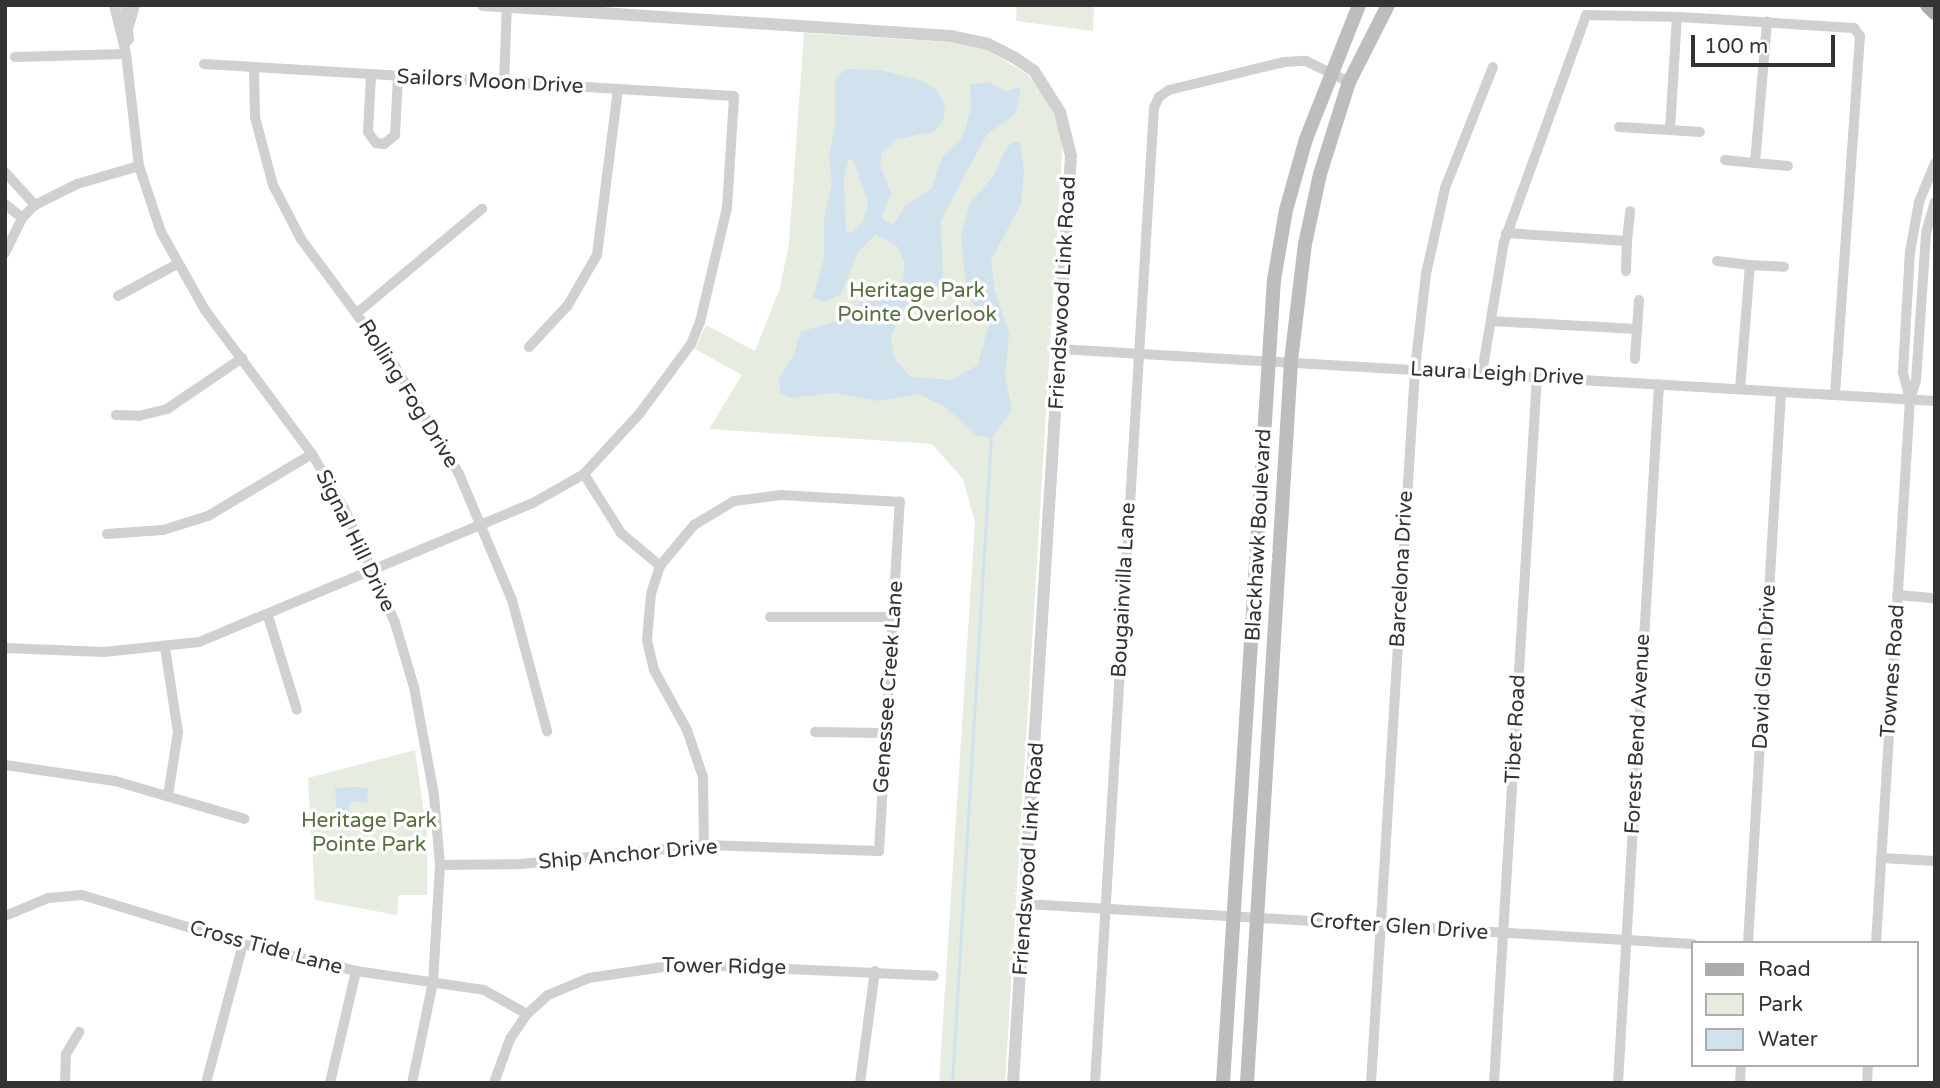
<!DOCTYPE html>
<style>
body{margin:0}
#map{position:relative;width:1940px;height:1088px;overflow:hidden;background:#fff;font-family:"Varela Round",sans-serif}
div>[style]{position:absolute}
.green>*{inset:0;background:#e6ecdf}
.water>*{inset:0;background:#cfe2ee}
.stream>*{height:2.5px;margin:-1.25px;padding:0 1.25px;transform-origin:1.25px;border-radius:1.25px;background:#cfe2ee}
.minor>*{height:10px;margin:-5px;padding:0 5px;transform-origin:5px;border-radius:5px;background:#d0d0d0}
.tertiary>*{height:12px;margin:-6px;padding:0 6px;transform-origin:6px;border-radius:6px;background:#d0d0d0}
.secondary>*{height:14px;margin:-7px;padding:0 7px;transform-origin:7px;border-radius:7px;background:#bdbdbd}
.primary>*{height:16px;margin:-8px;padding:0 8px;transform-origin:8px;border-radius:8px;background:#ababab}
span{translate:-50% -50%;white-space:nowrap;text-align:center;line-height:1.15;-webkit-text-stroke:7px #fff;paint-order:stroke}
.street-label{font-size:21px;color:#333}
.park-label{font-size:21px;color:#56703f}
.frame{position:absolute;inset:0;border:7px solid #333;pointer-events:none}
.legend{position:absolute;left:1691px;top:941px;width:228px;height:126px;box-sizing:border-box;background:#fff;border:2px solid #adadad;margin:0;padding:9px 12px;list-style:none;font-size:21px;color:#333}
.legend li{display:flex;align-items:center;gap:14px;height:35px}
.legend b{width:35px;border:2px solid #adadad}
.scale{position:absolute;left:1691px;top:35px;width:144px;height:32px;box-sizing:border-box;border:4px solid #333;border-top:0;padding-left:9px;font-size:21px;line-height:24px;white-space:nowrap;color:#333;-webkit-text-stroke:5px #fff;paint-order:stroke}
</style>
<div id="map">
<div class="green">
<i style="clip-path:polygon(1017px 5px,1094px 5px,1093px 31px,1016px 21px)"></i>
<i style="clip-path:polygon(804px 33px,961px 43px,987px 50px,1027px 74px,1045px 96px,1063px 135px,1005px 1083px,939px 1083px,975px 522px,963px 479px,932px 444px,709px 429px,742px 375px,695px 349px,706px 325px,755px 351px,780px 288px,789px 243px)"></i>
<i style="clip-path:polygon(415px 750px,427px 833px,427px 895px,399px 895px,397px 915px,315px 900px,308px 778px)"></i>
</div>
<div class="water">
<i style="clip-path:polygon(evenodd,845px 69px,880px 70px,922px 81px,936px 89px,945px 104px,943px 121px,934px 132px,896px 139px,882px 153px,880px 165px,891px 194px,881px 218px,893px 225px,905px 206px,932px 188px,942px 157px,963px 137px,971px 107px,970px 85px,988px 82px,1005px 91px,1021px 87px,1015px 115px,987px 134px,941px 220px,943px 284px,895px 312px,899px 318px,891px 337px,894px 358px,911px 377px,951px 380px,978px 365px,989px 322px,967px 297px,961px 235px,970px 204px,994px 175px,1006px 149px,1012px 142px,1020px 143px,1024px 172px,1021px 204px,991px 260px,995px 291px,1009px 334px,1005px 375px,1012px 410px,992px 438px,976px 435px,944px 406px,918px 394px,879px 401px,834px 393px,791px 398px,780px 394px,779px 378px,794px 355px,800px 332px,834px 322px,859px 303px,887px 299px,899px 290px,903px 278px,905px 263px,898px 247px,876px 234px,858px 252px,841px 294px,825px 302px,813px 297px,824px 259px,824px 220px,832px 184px,829px 154px,835px 128px,835px 80px,845px 69px,853px 159px,868px 203px,864px 220px,852px 233px,846px 231px,844px 178px,848px 160px,853px 159px)"></i>
<i style="clip-path:polygon(359px 787px,368px 788px,367px 803px,352px 801px,346px 814px,337px 813px,335px 788px)"></i>
</div>
<div class="stream">
<i style="left:1052px;top:6px;width:1px;rotate:-90deg"></i>
<i style="left:952px;top:1083px;width:648px;rotate:-86.55deg"></i>
</div>
<div class="minor">
<i style="left:114px;top:5px;width:50px;rotate:76.2deg"></i>
<i style="left:126px;top:54px;width:113px;rotate:83.4deg"></i>
<i style="left:139px;top:166px;width:70px;rotate:71.6deg"></i>
<i style="left:161px;top:232px;width:90px;rotate:60.6deg"></i>
<i style="left:205px;top:310px;width:179px;rotate:53.4deg"></i>
<i style="left:312px;top:454px;width:65px;rotate:59.5deg"></i>
<i style="left:345px;top:510px;width:124px;rotate:66.1deg"></i>
<i style="left:395px;top:623px;width:67px;rotate:73.5deg"></i>
<i style="left:414px;top:687px;width:110px;rotate:79.5deg"></i>
<i style="left:434px;top:795px;width:70px;rotate:85.1deg"></i>
<i style="left:440px;top:865px;width:117px;rotate:93.4deg"></i>
<i style="left:433px;top:982px;width:103px;rotate:101.7deg"></i>
<i style="left:124px;top:45px;width:8px;rotate:-50deg"></i>
<i style="left:129px;top:39px;width:34px;rotate:-97deg"></i>
<i style="left:15px;top:57px;width:111px;rotate:-1.5deg"></i>
<i style="left:254px;top:69px;width:48px;rotate:88.8deg"></i>
<i style="left:255px;top:117px;width:70px;rotate:75.2deg"></i>
<i style="left:273px;top:185px;width:61px;rotate:62.6deg"></i>
<i style="left:301px;top:239px;width:158px;rotate:53.5deg"></i>
<i style="left:395px;top:366px;width:126px;rotate:59.3deg"></i>
<i style="left:459px;top:474px;width:137px;rotate:67.2deg"></i>
<i style="left:512px;top:600px;width:136px;rotate:75deg"></i>
<i style="left:371px;top:76px;width:56px;rotate:93.1deg"></i>
<i style="left:368px;top:132px;width:14px;rotate:54deg"></i>
<i style="left:376px;top:143px;width:8px;rotate:7deg"></i>
<i style="left:384px;top:144px;width:14px;rotate:-39deg"></i>
<i style="left:395px;top:135px;width:58px;rotate:-87deg"></i>
<i style="left:504px;top:82px;width:77px;rotate:-87.8deg"></i>
<i style="left:1619px;top:127px;width:51px;rotate:3.4deg"></i>
<i style="left:1670px;top:130px;width:113px;rotate:-86.5deg"></i>
<i style="left:1670px;top:130px;width:30px;rotate:4deg"></i>
<i style="left:1725px;top:160px;width:30px;rotate:6deg"></i>
<i style="left:1755px;top:163px;width:142px;rotate:-85.1deg"></i>
<i style="left:1755px;top:163px;width:33px;rotate:5deg"></i>
<i style="left:5px;top:172px;width:45px;rotate:47.7deg"></i>
<i style="left:5px;top:204px;width:22px;rotate:39deg"></i>
<i style="left:1506px;top:233px;width:121px;rotate:3.8deg"></i>
<i style="left:1627px;top:241px;width:30px;rotate:92deg"></i>
<i style="left:1627px;top:241px;width:30px;rotate:-84deg"></i>
<i style="left:5px;top:253px;width:39px;rotate:-64deg"></i>
<i style="left:22px;top:218px;width:18px;rotate:-45deg"></i>
<i style="left:35px;top:205px;width:47px;rotate:-26.6deg"></i>
<i style="left:77px;top:184px;width:65px;rotate:-16.2deg"></i>
<i style="left:1717px;top:261px;width:33px;rotate:7deg"></i>
<i style="left:118px;top:296px;width:67px;rotate:-28.5deg"></i>
<i style="left:357px;top:313px;width:163px;rotate:-39.8deg"></i>
<i style="left:1491px;top:321px;width:146px;rotate:3.1deg"></i>
<i style="left:1637px;top:329px;width:30px;rotate:94deg"></i>
<i style="left:1637px;top:329px;width:29px;rotate:-86deg"></i>
<i style="left:529px;top:347px;width:57px;rotate:-47.1deg"></i>
<i style="left:568px;top:305px;width:58px;rotate:-59.9deg"></i>
<i style="left:597px;top:255px;width:167px;rotate:-82.8deg"></i>
<i style="left:1059px;top:349px;width:878px;rotate:3.4deg"></i>
<i style="left:1482px;top:373px;width:133px;rotate:-80.5deg"></i>
<i style="left:1504px;top:242px;width:241px;rotate:-70.1deg"></i>
<i style="left:1586px;top:15px;width:94px;rotate:1.2deg"></i>
<i style="left:1680px;top:17px;width:174px;rotate:3.6deg"></i>
<i style="left:1854px;top:28px;width:10px;rotate:53deg"></i>
<i style="left:1860px;top:36px;width:360px;rotate:94deg"></i>
<i style="left:1740px;top:389px;width:124px;rotate:-85.4deg"></i>
<i style="left:1750px;top:265px;width:34px;rotate:3deg"></i>
<i style="left:1910px;top:399px;width:28px;rotate:-105deg"></i>
<i style="left:1903px;top:372px;width:120px;rotate:-86.7deg"></i>
<i style="left:1910px;top:252px;width:51px;rotate:-79.8deg"></i>
<i style="left:1919px;top:202px;width:42px;rotate:-67.7deg"></i>
<i style="left:116px;top:415px;width:23px;rotate:2deg"></i>
<i style="left:139px;top:416px;width:29px;rotate:-14deg"></i>
<i style="left:167px;top:409px;width:91px;rotate:-34.2deg"></i>
<i style="left:584px;top:474px;width:70px;rotate:57.9deg"></i>
<i style="left:621px;top:533px;width:51px;rotate:40.2deg"></i>
<i style="left:107px;top:534px;width:56px;rotate:-4.1deg"></i>
<i style="left:163px;top:530px;width:47px;rotate:-17.3deg"></i>
<i style="left:208px;top:516px;width:121px;rotate:-30.8deg"></i>
<i style="left:1897px;top:595px;width:38px;rotate:5deg"></i>
<i style="left:268px;top:616px;width:98px;rotate:72.9deg"></i>
<i style="left:770px;top:617px;width:124px"></i>
<i style="left:5px;top:648px;width:99px;rotate:2.3deg"></i>
<i style="left:104px;top:652px;width:96px;rotate:-6deg"></i>
<i style="left:199px;top:642px;width:362px;rotate:-22.6deg"></i>
<i style="left:533px;top:503px;width:59px;rotate:-29.6deg"></i>
<i style="left:584px;top:474px;width:83px;rotate:-47.4deg"></i>
<i style="left:640px;top:413px;width:86px;rotate:-53.5deg"></i>
<i style="left:691px;top:344px;width:24px;rotate:-68deg"></i>
<i style="left:700px;top:322px;width:117px;rotate:-76.7deg"></i>
<i style="left:727px;top:208px;width:112px;rotate:-86.4deg"></i>
<i style="left:734px;top:96px;width:531px;rotate:-176.54deg"></i>
<i style="left:165px;top:648px;width:85px;rotate:81.2deg"></i>
<i style="left:178px;top:732px;width:65px;rotate:98.9deg"></i>
<i style="left:815px;top:732px;width:69px;rotate:0.8deg"></i>
<i style="left:5px;top:765px;width:111px;rotate:8.3deg"></i>
<i style="left:115px;top:781px;width:135px;rotate:16.3deg"></i>
<i style="left:1881px;top:858px;width:54px;rotate:3.2deg"></i>
<i style="left:440px;top:865px;width:81px;rotate:-0.7deg"></i>
<i style="left:521px;top:864px;width:184px;rotate:-5.9deg"></i>
<i style="left:704px;top:845px;width:175px;rotate:2deg"></i>
<i style="left:879px;top:851px;width:350px;rotate:-86.6deg"></i>
<i style="left:900px;top:502px;width:119px;rotate:-176.6deg"></i>
<i style="left:781px;top:495px;width:47px;rotate:172.7deg"></i>
<i style="left:734px;top:501px;width:47px;rotate:149deg"></i>
<i style="left:694px;top:525px;width:53px;rotate:129.7deg"></i>
<i style="left:660px;top:566px;width:29px;rotate:108deg"></i>
<i style="left:651px;top:594px;width:46px;rotate:95deg"></i>
<i style="left:647px;top:640px;width:31px;rotate:77deg"></i>
<i style="left:654px;top:670px;width:68px;rotate:61.2deg"></i>
<i style="left:687px;top:730px;width:50px;rotate:71.2deg"></i>
<i style="left:703px;top:777px;width:68px;rotate:89.2deg"></i>
<i style="left:1027px;top:904px;width:667px;rotate:3.44deg"></i>
<i style="left:5px;top:916px;width:47px;rotate:-22.7deg"></i>
<i style="left:48px;top:898px;width:34px;rotate:-5deg"></i>
<i style="left:82px;top:895px;width:168px;rotate:16.9deg"></i>
<i style="left:243px;top:944px;width:116px;rotate:13.4deg"></i>
<i style="left:356px;top:971px;width:129px;rotate:8.4deg"></i>
<i style="left:484px;top:990px;width:49px;rotate:29.2deg"></i>
<i style="left:1748px;top:943px;width:552px;rotate:-86.57deg"></i>
<i style="left:1876px;top:943px;width:545px;rotate:-86.42deg"></i>
<i style="left:1910px;top:399px;width:19px;rotate:-72deg"></i>
<i style="left:1916px;top:381px;width:148px;rotate:-86.1deg"></i>
<i style="left:1926px;top:233px;width:32px;rotate:-74deg"></i>
<i style="left:65px;top:1083px;width:29px;rotate:-88deg"></i>
<i style="left:66px;top:1054px;width:26px;rotate:-59deg"></i>
<i style="left:206px;top:1083px;width:144px;rotate:-75.1deg"></i>
<i style="left:330px;top:1083px;width:115px;rotate:-76.9deg"></i>
<i style="left:494px;top:1083px;width:47px;rotate:-70deg"></i>
<i style="left:510px;top:1039px;width:30px;rotate:-56deg"></i>
<i style="left:527px;top:1014px;width:28px;rotate:-42deg"></i>
<i style="left:548px;top:995px;width:44px;rotate:-22.5deg"></i>
<i style="left:589px;top:978px;width:95px;rotate:-8.5deg"></i>
<i style="left:683px;top:964px;width:251px;rotate:2.7deg"></i>
<i style="left:860px;top:1083px;width:113px;rotate:-82.4deg"></i>
<i style="left:1095px;top:1083px;width:977px;rotate:-86.54deg"></i>
<i style="left:1154px;top:108px;width:12px;rotate:-66deg"></i>
<i style="left:1159px;top:97px;width:12px;rotate:-35deg"></i>
<i style="left:1169px;top:90px;width:118px;rotate:-13.7deg"></i>
<i style="left:1284px;top:62px;width:22px;rotate:-3deg"></i>
<i style="left:1306px;top:61px;width:48px;rotate:26deg"></i>
<i style="left:1371px;top:1083px;width:715px;rotate:-86.47deg"></i>
<i style="left:1415px;top:369px;width:96px;rotate:-83.4deg"></i>
<i style="left:1426px;top:274px;width:88px;rotate:-77.5deg"></i>
<i style="left:1445px;top:188px;width:130px;rotate:-68.4deg"></i>
<i style="left:1494px;top:1083px;width:709px;rotate:-86.52deg"></i>
<i style="left:1618px;top:1083px;width:700px;rotate:-86.64deg"></i>
<i style="left:1740px;top:1083px;width:18px;rotate:-87deg"></i>
<i style="left:1867px;top:1083px;width:18px;rotate:-87deg"></i>
</div>
<div class="tertiary">
<i style="left:483px;top:5px;width:469px;rotate:3.8deg"></i>
<i style="left:951px;top:36px;width:38px;rotate:12deg"></i>
<i style="left:988px;top:44px;width:30px;rotate:27deg"></i>
<i style="left:1015px;top:58px;width:23px;rotate:34deg"></i>
<i style="left:1034px;top:71px;width:49px;rotate:57.6deg"></i>
<i style="left:1060px;top:112px;width:45px;rotate:76deg"></i>
<i style="left:1071px;top:156px;width:929px;rotate:93.58deg"></i>
<i style="left:128px;top:26px;width:22px;rotate:-74deg"></i>
</div>
<div class="secondary">
<i style="left:1223px;top:1083px;width:805px;rotate:-86.37deg"></i>
<i style="left:1274px;top:280px;width:71px;rotate:-80.3deg"></i>
<i style="left:1286px;top:210px;width:74px;rotate:-74.3deg"></i>
<i style="left:1306px;top:139px;width:144px;rotate:-68.4deg"></i>
<i style="left:1247px;top:1083px;width:723px;rotate:-86.51deg"></i>
<i style="left:1291px;top:361px;width:118px;rotate:-83.2deg"></i>
<i style="left:1305px;top:244px;width:72px;rotate:-77.9deg"></i>
<i style="left:1320px;top:174px;width:96px;rotate:-72.5deg"></i>
<i style="left:1349px;top:82px;width:86px;rotate:-63.1deg"></i>
</div>
<div class="primary">
<i style="left:1928px;top:5px;width:10px;rotate:45deg"></i>
</div>
<div class="street-label">
<span style="left:490px;top:82px;rotate:3deg">Sailors Moon Drive</span>
<span style="left:1063px;top:293px;rotate:-87deg">Friendswood Link Road</span>
<span style="left:1497px;top:374px;rotate:3deg">Laura Leigh Drive</span>
<span style="left:408px;top:394px;rotate:58deg">Rolling Fog Drive</span>
<span style="left:1259px;top:535px;rotate:-87deg">Blackhawk Boulevard</span>
<span style="left:355px;top:541px;rotate:64deg">Signal Hill Drive</span>
<span style="left:1402px;top:569px;rotate:-87deg">Barcelona Drive</span>
<span style="left:1124px;top:590px;rotate:-87deg">Bougainvilla Lane</span>
<span style="left:1765px;top:667px;rotate:-87deg">David Glen Drive</span>
<span style="left:1893px;top:671px;rotate:-86deg">Townes Road</span>
<span style="left:889px;top:687px;rotate:-86deg">Genessee Creek Lane</span>
<span style="left:1516px;top:729px;rotate:-87deg">Tibet Road</span>
<span style="left:1638px;top:734px;rotate:-87deg">Forest Bend Avenue</span>
<span style="left:628px;top:855px;rotate:-5deg">Ship Anchor Drive</span>
<span style="left:1029px;top:859px;rotate:-86deg">Friendswood Link Road</span>
<span style="left:1399px;top:927px;rotate:4deg">Crofter Glen Drive</span>
<span style="left:266px;top:948px;rotate:15deg">Cross Tide Lane</span>
<span style="left:724px;top:967px;rotate:1deg">Tower Ridge</span>
</div>
<div class="park-label">
<span style="left:917px;top:303px">Heritage Park<br>Pointe Overlook</span>
<span style="left:369px;top:833px">Heritage Park<br>Pointe Park</span>
</div>
<div class="frame"></div>
<ul class="legend">
<li><b style="height:9px;background:#ababab"></b>Road</li>
<li><b style="height:19px;background:#e6ecdf"></b>Park</li>
<li><b style="height:19px;background:#cfe2ee"></b>Water</li>
</ul>
<div class="scale">100 m</div>
</div>
